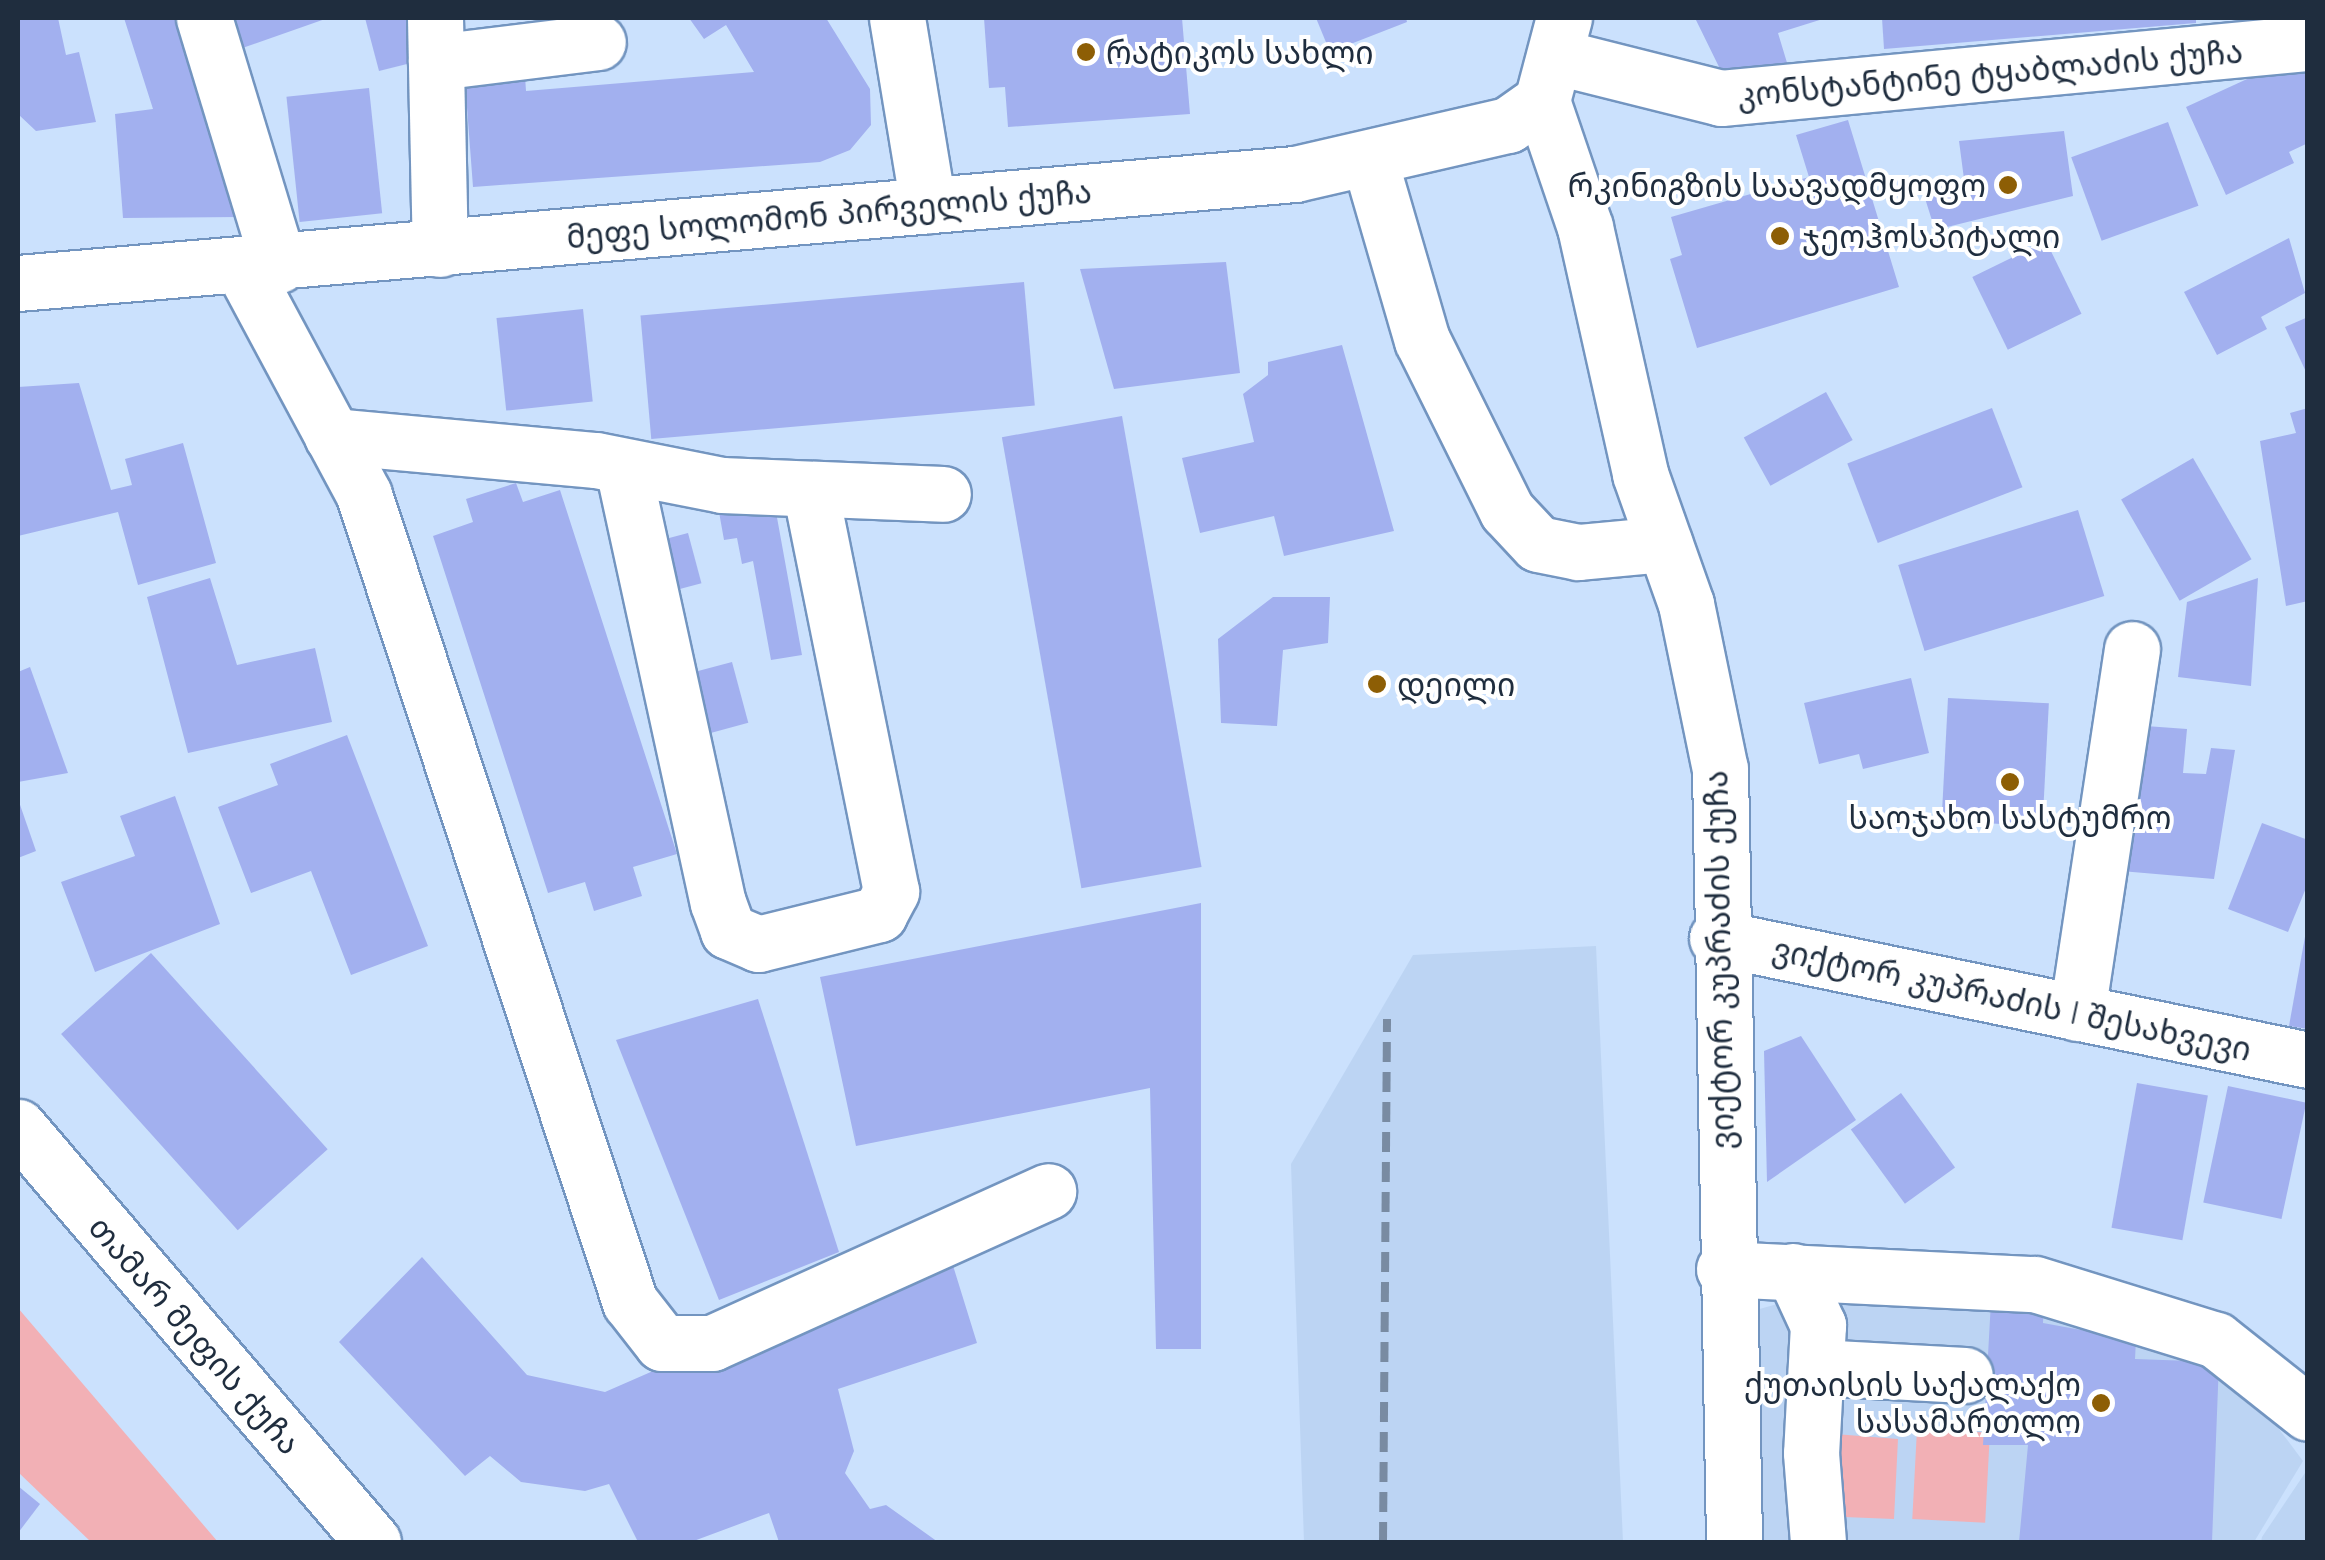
<!DOCTYPE html>
<meta charset="utf-8">
<style>
body{margin:0}
#map{position:relative;width:2325px;height:1560px;overflow:hidden;background:#cbe1fd;font-family:Quicksand,"Noto Sans Georgian",sans-serif}
div>[style]{position:absolute}
.built>*{inset:0;background:#bcd4f3}
.green>*{inset:0;background:#f2b0b5;transform-origin:0 0}
.building>*{inset:0;background:#a2b0ef;transform-origin:0 0}
.roads{filter:drop-shadow(2px 0 #7395c0) drop-shadow(-2px 0 #7395c0) drop-shadow(0 2px #7395c0) drop-shadow(0 -2px #7395c0)}
.minor>*{height:55px;margin:-27.5px;padding:0 27.5px;transform-origin:27.5px;border-radius:27.5px;background:#fff}
.major>*{height:55px;margin:-27.5px;padding:0 27.5px;transform-origin:27.5px;border-radius:27.5px;background:#fff}
.rail>*{height:8px;margin-top:-4px;transform-origin:0;background:repeating-linear-gradient(90deg,#798ba2 0 20px,transparent 0 30px)}
.dots>*{width:28px;height:28px;translate:-50% -50%;box-sizing:border-box;border:5px solid #fff;border-radius:50%}
span{translate:-50% -50%;white-space:nowrap;text-align:center;line-height:1.15;-webkit-text-stroke:8px #fff;paint-order:stroke}
.poi-label{font-size:32px;color:#1f2d3e}
.left{translate:0 -50%;text-align:left}
.right{translate:-100% -50%;text-align:right}
.street-label{font-size:32px;color:#1f2d3e}
.frame{position:absolute;inset:0;border:20px solid #1f2d3e;pointer-events:none}
</style>
<div id="map">
<div class="built">
<i style="clip-path:polygon(1596px 946px,1623px 1542px,1304px 1542px,1291px 1164px,1413px 955px)"></i>
<i style="clip-path:polygon(1838px 1287px,2049px 1297px,2228px 1361px,2303px 1461px,2254px 1542px,1764px 1542px,1756px 1310px)"></i>
<i style="clip-path:polygon(2307px 1470px,2307px 1542px,2261px 1542px,2262px 1537px)"></i>
</div>
<div class="green">
<i style="clip-path:polygon(18px 1308px,218px 1542px,91px 1542px,18px 1472px)"></i>
<i style="left:1917px;top:1429px;width:73px;height:90px;rotate:3deg"></i>
<i style="clip-path:polygon(1835px 1434px,1898px 1439px,1894px 1519px,1844px 1517px)"></i>
</div>
<div class="building">
<i style="clip-path:polygon(18px 18px,58px 18px,66px 55px,79px 52px,96px 122px,36px 131px,18px 114px)"></i>
<i style="clip-path:polygon(124px 18px,188px 18px,239px 217px,123px 218px,115px 114px,153px 109px)"></i>
<i style="clip-path:polygon(215px 18px,328px 18px,228px 53px)"></i>
<i style="clip-path:polygon(365px 18px,407px 18px,419px 61px,379px 71px)"></i>
<i style="clip-path:polygon(689px 18px,826px 18px,870px 89px,871px 125px,850px 150px,820px 162px,473px 187px,465px 81px,525px 76px,526px 91px,754px 72px,726px 25px,704px 39px)"></i>
<i style="clip-path:polygon(984px 18px,1182px 18px,1190px 114px,1008px 127px,1005px 87px,989px 88px)"></i>
<i style="clip-path:polygon(1316px 18px,1406px 18px,1407px 22px,1330px 52px)"></i>
<i style="clip-path:polygon(1695px 18px,1826px 18px,1778px 33px,1788px 66px,1721px 71px)"></i>
<i style="clip-path:polygon(1882px 18px,2196px 18px,2196px 23px,1884px 49px)"></i>
<i style="clip-path:polygon(2308px 51px,2308px 143px,2289px 152px,2294px 163px,2226px 195px,2186px 107px)"></i>
<i style="left:369px;top:88px;width:126px;height:83px;rotate:84deg"></i>
<i style="clip-path:polygon(1848px 120px,1899px 287px,1697px 348px,1670px 259px,1682px 255px,1671px 217px,1809px 177px,1796px 135px)"></i>
<i style="left:2168px;top:122px;width:89px;height:103px;rotate:70deg"></i>
<i style="clip-path:polygon(2064px 131px,2073px 196px,1935px 230px,1923px 192px,1964px 179px,1959px 141px)"></i>
<i style="clip-path:polygon(2289px 238px,2305px 293px,2261px 317px,2267px 329px,2217px 355px,2184px 292px)"></i>
<i style="left:2046px;top:241px;width:81px;height:82px;rotate:64deg"></i>
<i style="clip-path:polygon(1226px 262px,1240px 373px,1114px 389px,1080px 269px)"></i>
<i style="left:1024px;top:282px;width:124px;height:385px;rotate:85deg"></i>
<i style="left:583px;top:309px;width:93px;height:87px;rotate:84deg"></i>
<i style="clip-path:polygon(2308px 317px,2308px 376px,2285px 327px)"></i>
<i style="clip-path:polygon(1342px 345px,1394px 531px,1284px 556px,1274px 516px,1200px 533px,1182px 458px,1254px 442px,1243px 394px,1268px 375px,1268px 362px)"></i>
<i style="clip-path:polygon(79px 383px,111px 490px,132px 485px,125px 459px,183px 443px,216px 563px,138px 585px,118px 512px,18px 536px,18px 387px)"></i>
<i style="left:1826px;top:392px;width:55px;height:94px;rotate:61deg"></i>
<i style="left:1992px;top:408px;width:85px;height:155px;rotate:69deg"></i>
<i style="clip-path:polygon(2308px 408px,2308px 601px,2286px 606px,2260px 441px,2296px 433px,2290px 413px)"></i>
<i style="left:1122px;top:416px;width:458px;height:122px;rotate:80deg"></i>
<i style="left:2193px;top:458px;width:117px;height:83px;rotate:60deg"></i>
<i style="clip-path:polygon(516px 483px,523px 502px,560px 490px,677px 854px,633px 867px,642px 896px,594px 911px,585px 882px,548px 893px,433px 536px,473px 522px,466px 499px)"></i>
<i style="clip-path:polygon(774px 501px,802px 655px,771px 660px,753px 561px,742px 564px,737px 538px,724px 540px,719px 512px)"></i>
<i style="left:2078px;top:510px;width:90px;height:188px;rotate:73deg"></i>
<i style="left:688px;top:533px;width:52px;height:39px;rotate:75deg"></i>
<i style="clip-path:polygon(210px 578px,237px 665px,315px 648px,332px 722px,188px 753px,147px 597px)"></i>
<i style="clip-path:polygon(2258px 578px,2251px 686px,2178px 677px,2187px 602px)"></i>
<i style="clip-path:polygon(1273px 597px,1330px 597px,1328px 643px,1283px 650px,1277px 726px,1221px 723px,1218px 639px)"></i>
<i style="left:732px;top:662px;width:63px;height:39px;rotate:75deg"></i>
<i style="clip-path:polygon(30px 667px,68px 773px,18px 782px,18px 672px)"></i>
<i style="clip-path:polygon(1911px 678px,1929px 753px,1863px 769px,1859px 754px,1819px 764px,1804px 703px)"></i>
<i style="left:1948px;top:698px;width:101px;height:123px;rotate:3deg"></i>
<i style="clip-path:polygon(2132px 725px,2187px 729px,2183px 773px,2206px 774px,2211px 748px,2235px 750px,2214px 879px,2121px 871px)"></i>
<i style="clip-path:polygon(347px 735px,428px 946px,351px 975px,311px 871px,251px 893px,218px 807px,278px 785px,270px 764px)"></i>
<i style="clip-path:polygon(175px 796px,220px 924px,95px 972px,61px 882px,135px 856px,120px 816px)"></i>
<i style="clip-path:polygon(18px 799px,36px 851px,18px 858px)"></i>
<i style="clip-path:polygon(2262px 823px,2308px 840px,2308px 883px,2288px 932px,2228px 909px)"></i>
<i style="clip-path:polygon(1201px 903px,1201px 1349px,1156px 1349px,1150px 1088px,856px 1146px,820px 977px)"></i>
<i style="clip-path:polygon(2306px 931px,2308px 931px,2308px 1029px,2289px 1026px)"></i>
<i style="left:151px;top:953px;width:264px;height:121px;rotate:48deg"></i>
<i style="clip-path:polygon(758px 999px,839px 1252px,719px 1300px,616px 1040px)"></i>
<i style="clip-path:polygon(1801px 1036px,1856px 1120px,1767px 1182px,1764px 1051px)"></i>
<i style="left:2137px;top:1083px;width:72px;height:147px;rotate:10deg"></i>
<i style="left:2228px;top:1086px;width:80px;height:119px;rotate:12deg"></i>
<i style="left:1901px;top:1093px;width:92px;height:62px;rotate:54deg"></i>
<i style="clip-path:polygon(946px 1243px,977px 1343px,838px 1389px,854px 1451px,845px 1473px,870px 1509px,886px 1505px,938px 1542px,779px 1542px,769px 1513px,691px 1542px,638px 1542px,609px 1484px,585px 1491px,521px 1482px,490px 1456px,465px 1476px,339px 1342px,422px 1257px,527px 1375px,605px 1392px)"></i>
<i style="clip-path:polygon(1991px 1301px,2044px 1303px,2043px 1323px,2136px 1340px,2135px 1359px,2219px 1362px,2212px 1542px,2019px 1542px,2028px 1445px,1983px 1445px)"></i>
<i style="clip-path:polygon(18px 1486px,40px 1504px,18px 1533px)"></i>
</div>
<div class="roads">
<div class="minor">
<i style="left:204px;top:18px;width:258px;rotate:73.1deg"></i>
<i style="left:435px;top:18px;width:231px;rotate:88.8deg"></i>
<i style="left:897px;top:18px;width:190px;rotate:80.6deg"></i>
<i style="left:1558px;top:57px;width:168px;rotate:14.1deg"></i>
<i style="left:1721px;top:98px;width:590px;rotate:-5.35deg"></i>
<i style="left:436px;top:62px;width:163px;rotate:-7deg"></i>
<i style="left:1542px;top:101px;width:133px;rotate:71.2deg"></i>
<i style="left:1585px;top:227px;width:253px;rotate:77.4deg"></i>
<i style="left:1640px;top:474px;width:138px;rotate:70.5deg"></i>
<i style="left:1686px;top:604px;width:168px;rotate:78.4deg"></i>
<i style="left:1720px;top:769px;width:773px;rotate:88.96deg"></i>
<i style="left:1369px;top:158px;width:190px;rotate:73.8deg"></i>
<i style="left:1422px;top:340px;width:191px;rotate:63.6deg"></i>
<i style="left:1507px;top:511px;width:45px;rotate:46.8deg"></i>
<i style="left:1538px;top:544px;width:41px;rotate:11.3deg"></i>
<i style="left:1578px;top:552px;width:87px;rotate:-5.3deg"></i>
<i style="left:243px;top:269px;width:256px;rotate:61.8deg"></i>
<i style="left:364px;top:495px;width:850px;rotate:71.76deg"></i>
<i style="left:630px;top:1302px;width:52px;rotate:52deg"></i>
<i style="left:662px;top:1343px;width:50px"></i>
<i style="left:712px;top:1343px;width:369px;rotate:-24.3deg"></i>
<i style="left:332px;top:436px;width:265px;rotate:5.2deg"></i>
<i style="left:596px;top:460px;width:128px;rotate:11.2deg"></i>
<i style="left:722px;top:485px;width:221px;rotate:2.3deg"></i>
<i style="left:623px;top:468px;width:445px;rotate:77.7deg"></i>
<i style="left:718px;top:903px;width:30px;rotate:70deg"></i>
<i style="left:728px;top:931px;width:33px;rotate:23deg"></i>
<i style="left:758px;top:944px;width:125px;rotate:-13.9deg"></i>
<i style="left:879px;top:914px;width:26px;rotate:-62deg"></i>
<i style="left:891px;top:891px;width:405px;rotate:-101.4deg"></i>
<i style="left:1717px;top:938px;width:603px;rotate:11.66deg"></i>
<i style="left:2077px;top:1013px;width:368px;rotate:-81.4deg"></i>
<i style="left:1724px;top:1269px;width:311px;rotate:2.8deg"></i>
<i style="left:2035px;top:1284px;width:189px;rotate:17.2deg"></i>
<i style="left:2216px;top:1340px;width:117px;rotate:38.4deg"></i>
<i style="left:1793px;top:1271px;width:60px;rotate:65.2deg"></i>
<i style="left:1818px;top:1325px;width:128px;rotate:93.1deg"></i>
<i style="left:1811px;top:1453px;width:89px;rotate:85.5deg"></i>
<i style="left:1816px;top:1367px;width:149px;rotate:3.1deg"></i>
</div>
<div class="major">
<i style="left:18px;top:283px;width:1282px;rotate:-4.88deg"></i>
<i style="left:1295px;top:174px;width:219px;rotate:-13deg"></i>
<i style="left:1508px;top:125px;width:42px;rotate:-35.2deg"></i>
<i style="left:1542px;top:101px;width:86px;rotate:-75.2deg"></i>
<i style="left:18px;top:1127px;width:546px;rotate:49.46deg"></i>
</div>
</div>
<div class="rail">
<i style="left:1383px;top:1542px;width:523px;rotate:-89.56deg"></i>
</div>
<div class="dots">
<i style="left:1086px;top:52px;background:#8d5e05"></i>
<i style="left:2008px;top:185px;background:#8d5e05"></i>
<i style="left:1780px;top:236px;background:#8d5e05"></i>
<i style="left:1377px;top:684px;background:#8d5e05"></i>
<i style="left:2010px;top:782px;background:#8d5e05"></i>
<i style="left:2101px;top:1403px;background:#8d5e05"></i>
</div>
<div class="poi-label">
<span class="left" style="left:1106px;top:52px">რატიკოს სახლი</span>
<span class="right" style="left:1986px;top:185px">რკინიგზის საავადმყოფო</span>
<span class="left" style="left:1802px;top:236px">ჯეოჰოსპიტალი</span>
<span class="left" style="left:1397px;top:684px">დეილი</span>
<span style="left:2010px;top:817px">საოჯახო სასტუმრო</span>
<span class="right" style="left:2081px;top:1403px">ქუთაისის საქალაქო<br>სასამართლო</span>
</div>
<div class="street-label">
<span style="left:1990px;top:73px;rotate:-5deg">კონსტანტინე ტყაბლაძის ქუჩა</span>
<span style="left:829px;top:214px;rotate:-5deg">მეფე სოლომონ პირველის ქუჩა</span>
<span style="left:1719px;top:960px;rotate:-91deg">ვიქტორ კუპრაძის ქუჩა</span>
<span style="left:2012px;top:999px;rotate:12deg">ვიქტორ კუპრაძის I შესახვევი</span>
<span style="left:195px;top:1335px;rotate:49deg">თამარ მეფის ქუჩა</span>
</div>
<div class="frame"></div>
</div>
